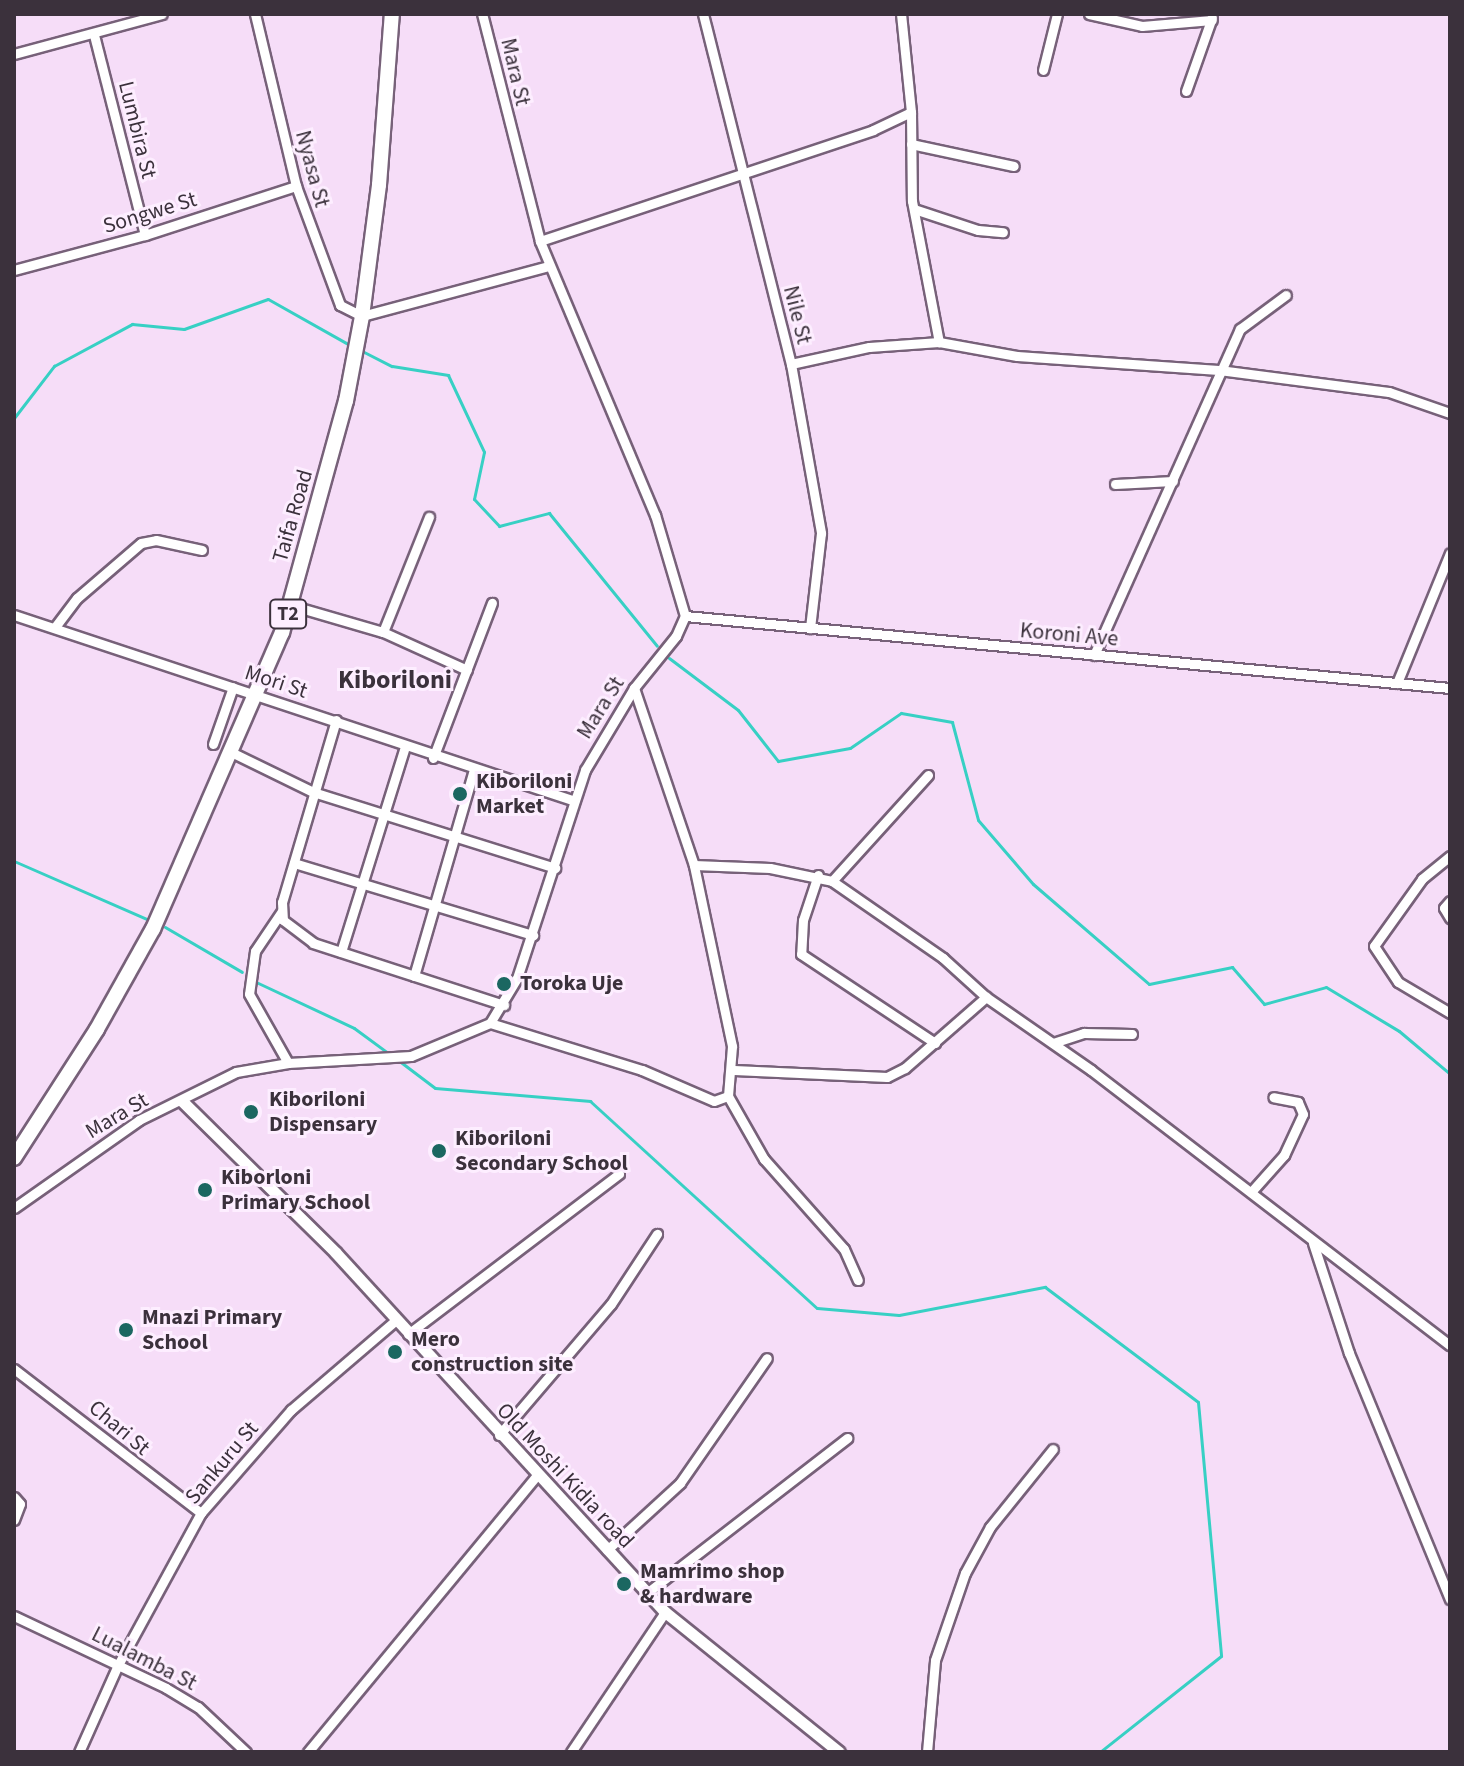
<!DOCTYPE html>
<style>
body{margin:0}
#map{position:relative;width:1464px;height:1766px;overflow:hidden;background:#f6ddf8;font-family:"Source Sans 3",sans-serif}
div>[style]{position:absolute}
.stream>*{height:3px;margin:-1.5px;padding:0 1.5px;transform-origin:1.5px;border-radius:1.5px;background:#37d0c4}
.roads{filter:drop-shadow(2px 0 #776179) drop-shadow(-2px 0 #776179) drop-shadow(0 2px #776179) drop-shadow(0 -2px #776179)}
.minor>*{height:9px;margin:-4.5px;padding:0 4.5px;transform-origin:4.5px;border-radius:4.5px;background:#fff}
.tertiary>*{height:11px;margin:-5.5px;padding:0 5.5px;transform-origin:5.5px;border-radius:5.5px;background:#fff}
.trunk>*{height:14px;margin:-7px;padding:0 7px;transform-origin:7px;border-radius:7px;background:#fff}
.dots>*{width:22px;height:22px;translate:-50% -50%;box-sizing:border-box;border:4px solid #fdeeff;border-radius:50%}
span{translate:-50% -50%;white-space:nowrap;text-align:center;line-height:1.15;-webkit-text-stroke:6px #fdeeff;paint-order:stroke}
.shield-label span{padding:2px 6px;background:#fdeeff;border:2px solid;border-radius:6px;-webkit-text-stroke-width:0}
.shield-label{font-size:20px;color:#3b313c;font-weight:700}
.street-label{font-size:22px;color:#3b313c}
.poi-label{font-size:22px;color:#3b313c;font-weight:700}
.left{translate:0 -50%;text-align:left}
.quarter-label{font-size:26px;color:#3b313c;font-weight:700}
.frame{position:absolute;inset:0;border:16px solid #3b313c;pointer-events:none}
</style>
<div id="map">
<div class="stream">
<i style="left:364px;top:352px;width:31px;rotate:27deg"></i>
<i style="left:392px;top:366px;width:57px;rotate:9.1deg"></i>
<i style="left:448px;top:375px;width:85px;rotate:64.9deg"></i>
<i style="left:484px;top:452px;width:48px;rotate:102deg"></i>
<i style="left:474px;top:499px;width:37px;rotate:47deg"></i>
<i style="left:499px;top:526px;width:52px;rotate:-14.6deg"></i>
<i style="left:549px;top:513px;width:171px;rotate:50.9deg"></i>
<i style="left:14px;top:418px;width:66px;rotate:-52.4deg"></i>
<i style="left:54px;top:366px;width:89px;rotate:-28.3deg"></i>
<i style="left:132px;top:324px;width:52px;rotate:5.5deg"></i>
<i style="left:184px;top:329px;width:89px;rotate:-19.7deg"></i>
<i style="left:268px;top:299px;width:92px;rotate:29.4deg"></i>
<i style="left:669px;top:658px;width:86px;rotate:37deg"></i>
<i style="left:738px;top:710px;width:65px;rotate:51.9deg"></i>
<i style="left:778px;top:761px;width:73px;rotate:-10.2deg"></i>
<i style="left:850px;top:748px;width:62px;rotate:-34.5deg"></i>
<i style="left:901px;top:713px;width:52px;rotate:10deg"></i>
<i style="left:952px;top:722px;width:101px;rotate:75.1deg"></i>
<i style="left:978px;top:820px;width:84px;rotate:49.3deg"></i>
<i style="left:1033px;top:884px;width:153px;rotate:40.8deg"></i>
<i style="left:1149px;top:984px;width:85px;rotate:-11.6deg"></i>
<i style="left:1232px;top:967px;width:49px;rotate:49.1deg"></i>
<i style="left:1264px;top:1004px;width:64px;rotate:-15.3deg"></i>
<i style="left:1326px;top:987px;width:85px;rotate:31.1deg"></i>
<i style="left:1399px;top:1031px;width:67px;rotate:40.1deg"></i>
<i style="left:14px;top:861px;width:147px;rotate:23.6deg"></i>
<i style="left:165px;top:927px;width:89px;rotate:30.3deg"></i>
<i style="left:256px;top:982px;width:108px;rotate:25.1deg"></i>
<i style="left:354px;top:1028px;width:42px;rotate:36.3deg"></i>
<i style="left:398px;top:1060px;width:46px;rotate:37.1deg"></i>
<i style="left:435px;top:1088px;width:156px;rotate:4.8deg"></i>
<i style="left:590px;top:1101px;width:307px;rotate:42.4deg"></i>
<i style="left:817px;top:1308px;width:82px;rotate:4.9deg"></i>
<i style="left:899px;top:1315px;width:149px;rotate:-10.9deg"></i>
<i style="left:1045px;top:1287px;width:191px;rotate:36.9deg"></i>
<i style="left:1198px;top:1402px;width:255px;rotate:84.8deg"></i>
<i style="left:1221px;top:1656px;width:154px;rotate:141.6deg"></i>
</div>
<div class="roads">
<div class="minor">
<i style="left:255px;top:14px;width:177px;rotate:76.6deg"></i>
<i style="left:296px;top:186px;width:127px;rotate:69.7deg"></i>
<i style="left:340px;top:305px;width:25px;rotate:27deg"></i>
<i style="left:362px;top:316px;width:193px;rotate:-15deg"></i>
<i style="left:703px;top:14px;width:361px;rotate:75.9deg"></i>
<i style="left:791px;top:364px;width:172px;rotate:79.9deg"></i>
<i style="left:821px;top:533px;width:96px;rotate:96.6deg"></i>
<i style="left:1089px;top:14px;width:54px;rotate:12.8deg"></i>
<i style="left:1142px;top:26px;width:70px;rotate:-4.9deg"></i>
<i style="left:94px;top:35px;width:206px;rotate:75.7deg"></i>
<i style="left:14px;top:54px;width:153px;rotate:-15.1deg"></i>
<i style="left:1043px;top:70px;width:58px;rotate:-76deg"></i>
<i style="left:1186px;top:91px;width:78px;rotate:-70.6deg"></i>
<i style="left:911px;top:112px;width:89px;rotate:89.4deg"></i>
<i style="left:912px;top:201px;width:144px;rotate:79.2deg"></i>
<i style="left:939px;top:342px;width:79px;rotate:10.2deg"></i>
<i style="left:1017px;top:356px;width:202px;rotate:4deg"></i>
<i style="left:1219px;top:370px;width:171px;rotate:7.4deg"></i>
<i style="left:1389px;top:392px;width:65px;rotate:19deg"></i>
<i style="left:911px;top:144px;width:105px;rotate:12.1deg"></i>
<i style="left:914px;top:209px;width:67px;rotate:18.2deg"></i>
<i style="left:978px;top:230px;width:25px;rotate:5deg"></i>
<i style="left:540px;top:241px;width:351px;rotate:-18.4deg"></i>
<i style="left:873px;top:130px;width:42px;rotate:-25.3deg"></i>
<i style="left:911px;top:112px;width:99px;rotate:-95.8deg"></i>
<i style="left:14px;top:270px;width:136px;rotate:-15deg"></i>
<i style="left:145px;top:235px;width:159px;rotate:-18deg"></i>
<i style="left:791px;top:364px;width:80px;rotate:-12.3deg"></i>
<i style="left:869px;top:347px;width:70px;rotate:-4.1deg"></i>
<i style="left:1115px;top:484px;width:58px;rotate:-3deg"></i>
<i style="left:290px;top:605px;width:97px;rotate:16.2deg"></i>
<i style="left:383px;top:632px;width:92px;rotate:24.3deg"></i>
<i style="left:14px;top:615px;width:588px;rotate:18.34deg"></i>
<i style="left:685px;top:616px;width:768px;rotate:5.38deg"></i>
<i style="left:55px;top:627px;width:36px;rotate:-53deg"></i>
<i style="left:77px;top:598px;width:84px;rotate:-40.7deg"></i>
<i style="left:141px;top:543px;width:15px;rotate:-11deg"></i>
<i style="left:156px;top:540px;width:47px;rotate:12.3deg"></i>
<i style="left:383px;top:632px;width:124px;rotate:-68.2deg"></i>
<i style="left:1094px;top:655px;width:357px;rotate:-65.9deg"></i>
<i style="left:1240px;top:329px;width:57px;rotate:-36.5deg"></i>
<i style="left:1397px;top:683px;width:140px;rotate:-67.8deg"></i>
<i style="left:634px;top:688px;width:187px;rotate:71.3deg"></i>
<i style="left:694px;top:865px;width:76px;rotate:2.3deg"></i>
<i style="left:770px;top:868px;width:63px;rotate:11.8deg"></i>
<i style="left:832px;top:881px;width:135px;rotate:34.7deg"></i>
<i style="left:943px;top:958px;width:58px;rotate:42.2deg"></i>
<i style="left:986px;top:997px;width:128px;rotate:34.8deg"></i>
<i style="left:1091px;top:1070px;width:452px;rotate:37.5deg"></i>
<i style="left:336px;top:720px;width:190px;rotate:106.5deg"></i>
<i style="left:282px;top:902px;width:18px;rotate:87deg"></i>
<i style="left:283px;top:920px;width:38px;rotate:37deg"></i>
<i style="left:313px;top:943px;width:201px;rotate:18deg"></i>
<i style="left:213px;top:744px;width:60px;rotate:-70.7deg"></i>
<i style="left:231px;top:752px;width:91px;rotate:26deg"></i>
<i style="left:313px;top:792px;width:254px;rotate:17.4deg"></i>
<i style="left:433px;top:758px;width:166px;rotate:-69.2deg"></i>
<i style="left:1450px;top:856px;width:36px;rotate:141deg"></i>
<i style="left:1422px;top:879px;width:82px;rotate:125.6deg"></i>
<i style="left:1374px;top:946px;width:43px;rotate:56.3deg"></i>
<i style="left:1398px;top:982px;width:61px;rotate:30.8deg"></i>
<i style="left:294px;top:863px;width:250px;rotate:16.8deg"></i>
<i style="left:818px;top:875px;width:47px;rotate:108.4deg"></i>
<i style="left:803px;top:920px;width:34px;rotate:93deg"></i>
<i style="left:801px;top:954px;width:161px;rotate:33.6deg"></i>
<i style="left:832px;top:881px;width:143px;rotate:-47.8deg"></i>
<i style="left:1450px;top:901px;width:9px;rotate:131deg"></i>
<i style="left:1444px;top:908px;width:12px;rotate:59deg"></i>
<i style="left:282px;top:911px;width:48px;rotate:124deg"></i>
<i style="left:255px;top:951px;width:43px;rotate:97.9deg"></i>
<i style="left:249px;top:994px;width:79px;rotate:60.5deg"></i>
<i style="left:341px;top:952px;width:215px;rotate:-72.7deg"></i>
<i style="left:414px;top:976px;width:215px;rotate:-73.8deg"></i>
<i style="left:490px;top:1023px;width:159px;rotate:17.2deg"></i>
<i style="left:642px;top:1070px;width:78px;rotate:23.3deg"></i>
<i style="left:714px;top:1101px;width:15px;rotate:-20deg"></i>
<i style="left:728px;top:1096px;width:50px;rotate:-85.4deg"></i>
<i style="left:732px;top:1046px;width:185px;rotate:-101.9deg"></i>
<i style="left:1053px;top:1043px;width:33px;rotate:-18deg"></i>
<i style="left:1084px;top:1033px;width:48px;rotate:1.2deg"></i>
<i style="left:734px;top:1070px;width:153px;rotate:2.6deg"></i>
<i style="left:887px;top:1077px;width:20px;rotate:-27deg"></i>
<i style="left:905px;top:1068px;width:108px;rotate:-41.2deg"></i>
<i style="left:728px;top:1096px;width:73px;rotate:60.3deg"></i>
<i style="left:764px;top:1159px;width:120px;rotate:48.4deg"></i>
<i style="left:844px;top:1249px;width:34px;rotate:66deg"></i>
<i style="left:1251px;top:1192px;width:50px;rotate:-48.3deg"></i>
<i style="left:1284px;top:1155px;width:45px;rotate:-65.1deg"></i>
<i style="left:1303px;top:1114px;width:13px;rotate:-113deg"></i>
<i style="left:1298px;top:1102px;width:25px;rotate:-169deg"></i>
<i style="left:14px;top:1208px;width:153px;rotate:-35.1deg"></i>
<i style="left:139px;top:1120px;width:108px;rotate:-26.3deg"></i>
<i style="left:236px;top:1072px;width:53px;rotate:-9.8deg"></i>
<i style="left:288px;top:1063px;width:123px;rotate:-3.3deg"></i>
<i style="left:411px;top:1056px;width:86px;rotate:-22.7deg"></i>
<i style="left:490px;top:1023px;width:52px;rotate:-59deg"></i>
<i style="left:517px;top:978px;width:219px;rotate:-71.9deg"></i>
<i style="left:585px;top:770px;width:96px;rotate:-59.1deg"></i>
<i style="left:634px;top:688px;width:67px;rotate:-51.1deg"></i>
<i style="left:676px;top:636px;width:22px;rotate:-66deg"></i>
<i style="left:685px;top:616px;width:105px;rotate:-106.5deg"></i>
<i style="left:655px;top:515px;width:297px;rotate:-112.8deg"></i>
<i style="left:540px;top:241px;width:234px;rotate:-104.3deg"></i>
<i style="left:1313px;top:1243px;width:116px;rotate:71.9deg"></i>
<i style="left:1349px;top:1353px;width:266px;rotate:67.7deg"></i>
<i style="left:408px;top:1334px;width:265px;rotate:-37.2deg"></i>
<i style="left:14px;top:1369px;width:236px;rotate:37.6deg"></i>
<i style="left:499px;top:1435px;width:172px;rotate:-49.5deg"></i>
<i style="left:611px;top:1304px;width:84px;rotate:-56.7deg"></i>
<i style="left:14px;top:1497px;width:9px;rotate:49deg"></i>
<i style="left:20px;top:1504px;width:17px;rotate:111deg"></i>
<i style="left:607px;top:1550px;width:99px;rotate:-42.5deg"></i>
<i style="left:680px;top:1483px;width:152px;rotate:-55.2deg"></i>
<i style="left:648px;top:1592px;width:252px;rotate:-37.7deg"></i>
<i style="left:14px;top:1616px;width:168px;rotate:25.3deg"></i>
<i style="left:166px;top:1688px;width:37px;rotate:31deg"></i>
<i style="left:198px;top:1707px;width:66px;rotate:43.2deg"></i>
<i style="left:79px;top:1752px;width:95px;rotate:-65.9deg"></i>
<i style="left:118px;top:1665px;width:173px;rotate:-61.4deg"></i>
<i style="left:201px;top:1513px;width:137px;rotate:-48.9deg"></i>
<i style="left:291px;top:1410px;width:138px;rotate:-40.6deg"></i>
<i style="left:308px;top:1752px;width:358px;rotate:-50.4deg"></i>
<i style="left:571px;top:1752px;width:169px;rotate:-56.1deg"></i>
<i style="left:927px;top:1752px;width:92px;rotate:-85deg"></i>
<i style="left:935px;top:1660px;width:92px;rotate:-71deg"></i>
<i style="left:965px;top:1573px;width:52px;rotate:-61.5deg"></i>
<i style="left:990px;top:1527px;width:100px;rotate:-51.1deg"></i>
</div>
<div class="tertiary">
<i style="left:182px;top:1101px;width:216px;rotate:44.6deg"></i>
<i style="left:336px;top:1253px;width:487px;rotate:47.5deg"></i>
<i style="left:665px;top:1612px;width:223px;rotate:38.8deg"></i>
</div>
<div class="trunk">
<i style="left:14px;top:1158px;width:153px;rotate:-57.2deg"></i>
<i style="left:97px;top:1029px;width:115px;rotate:-60.8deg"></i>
<i style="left:153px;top:929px;width:323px;rotate:-66.5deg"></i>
<i style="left:282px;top:633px;width:241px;rotate:-74.6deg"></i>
<i style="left:346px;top:401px;width:86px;rotate:-79.3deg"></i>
<i style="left:362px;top:316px;width:132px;rotate:-82.6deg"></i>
<i style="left:379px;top:185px;width:171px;rotate:-85.7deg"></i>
</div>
</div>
<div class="dots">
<i style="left:460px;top:794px;background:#1b6761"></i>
<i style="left:504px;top:984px;background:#1b6761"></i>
<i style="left:251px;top:1112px;background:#1b6761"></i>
<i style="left:439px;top:1151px;background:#1b6761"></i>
<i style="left:205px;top:1190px;background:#1b6761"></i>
<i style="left:126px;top:1330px;background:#1b6761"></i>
<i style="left:395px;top:1352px;background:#1b6761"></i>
<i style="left:624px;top:1584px;background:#1b6761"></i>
</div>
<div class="shield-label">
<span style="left:288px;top:614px">T2</span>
</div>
<div class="street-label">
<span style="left:515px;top:72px;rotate:77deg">Mara St</span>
<span style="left:137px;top:130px;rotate:76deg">Lumbira St</span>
<span style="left:312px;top:169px;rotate:75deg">Nyasa St</span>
<span style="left:150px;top:213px;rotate:-17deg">Songwe St</span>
<span style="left:797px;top:315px;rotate:76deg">Nile St</span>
<span style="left:293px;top:516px;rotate:-74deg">Taifa Road</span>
<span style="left:1069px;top:635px;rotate:5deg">Koroni Ave</span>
<span style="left:276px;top:682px;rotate:18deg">Mori St</span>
<span style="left:601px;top:708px;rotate:-58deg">Mara St</span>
<span style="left:117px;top:1116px;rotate:-31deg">Mara St</span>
<span style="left:119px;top:1428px;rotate:40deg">Chari St</span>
<span style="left:222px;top:1463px;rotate:-50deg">Sankuru St</span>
<span style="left:565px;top:1476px;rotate:47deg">Old Moshi Kidia road</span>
<span style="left:144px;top:1659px;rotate:27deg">Lualamba St</span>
</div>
<div class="poi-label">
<span class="left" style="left:476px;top:794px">Kiboriloni<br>Market</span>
<span class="left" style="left:520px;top:984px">Toroka Uje</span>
<span class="left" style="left:269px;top:1112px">Kiboriloni<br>Dispensary</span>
<span class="left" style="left:455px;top:1151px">Kiboriloni<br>Secondary School</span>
<span class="left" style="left:221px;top:1190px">Kiborloni<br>Primary School</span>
<span class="left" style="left:142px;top:1330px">Mnazi Primary<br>School</span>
<span class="left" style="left:411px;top:1352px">Mero<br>construction site</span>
<span class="left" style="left:640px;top:1584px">Mamrimo shop<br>&amp; hardware</span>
</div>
<div class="quarter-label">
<span style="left:395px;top:680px">Kiboriloni</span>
</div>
<div class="frame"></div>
</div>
